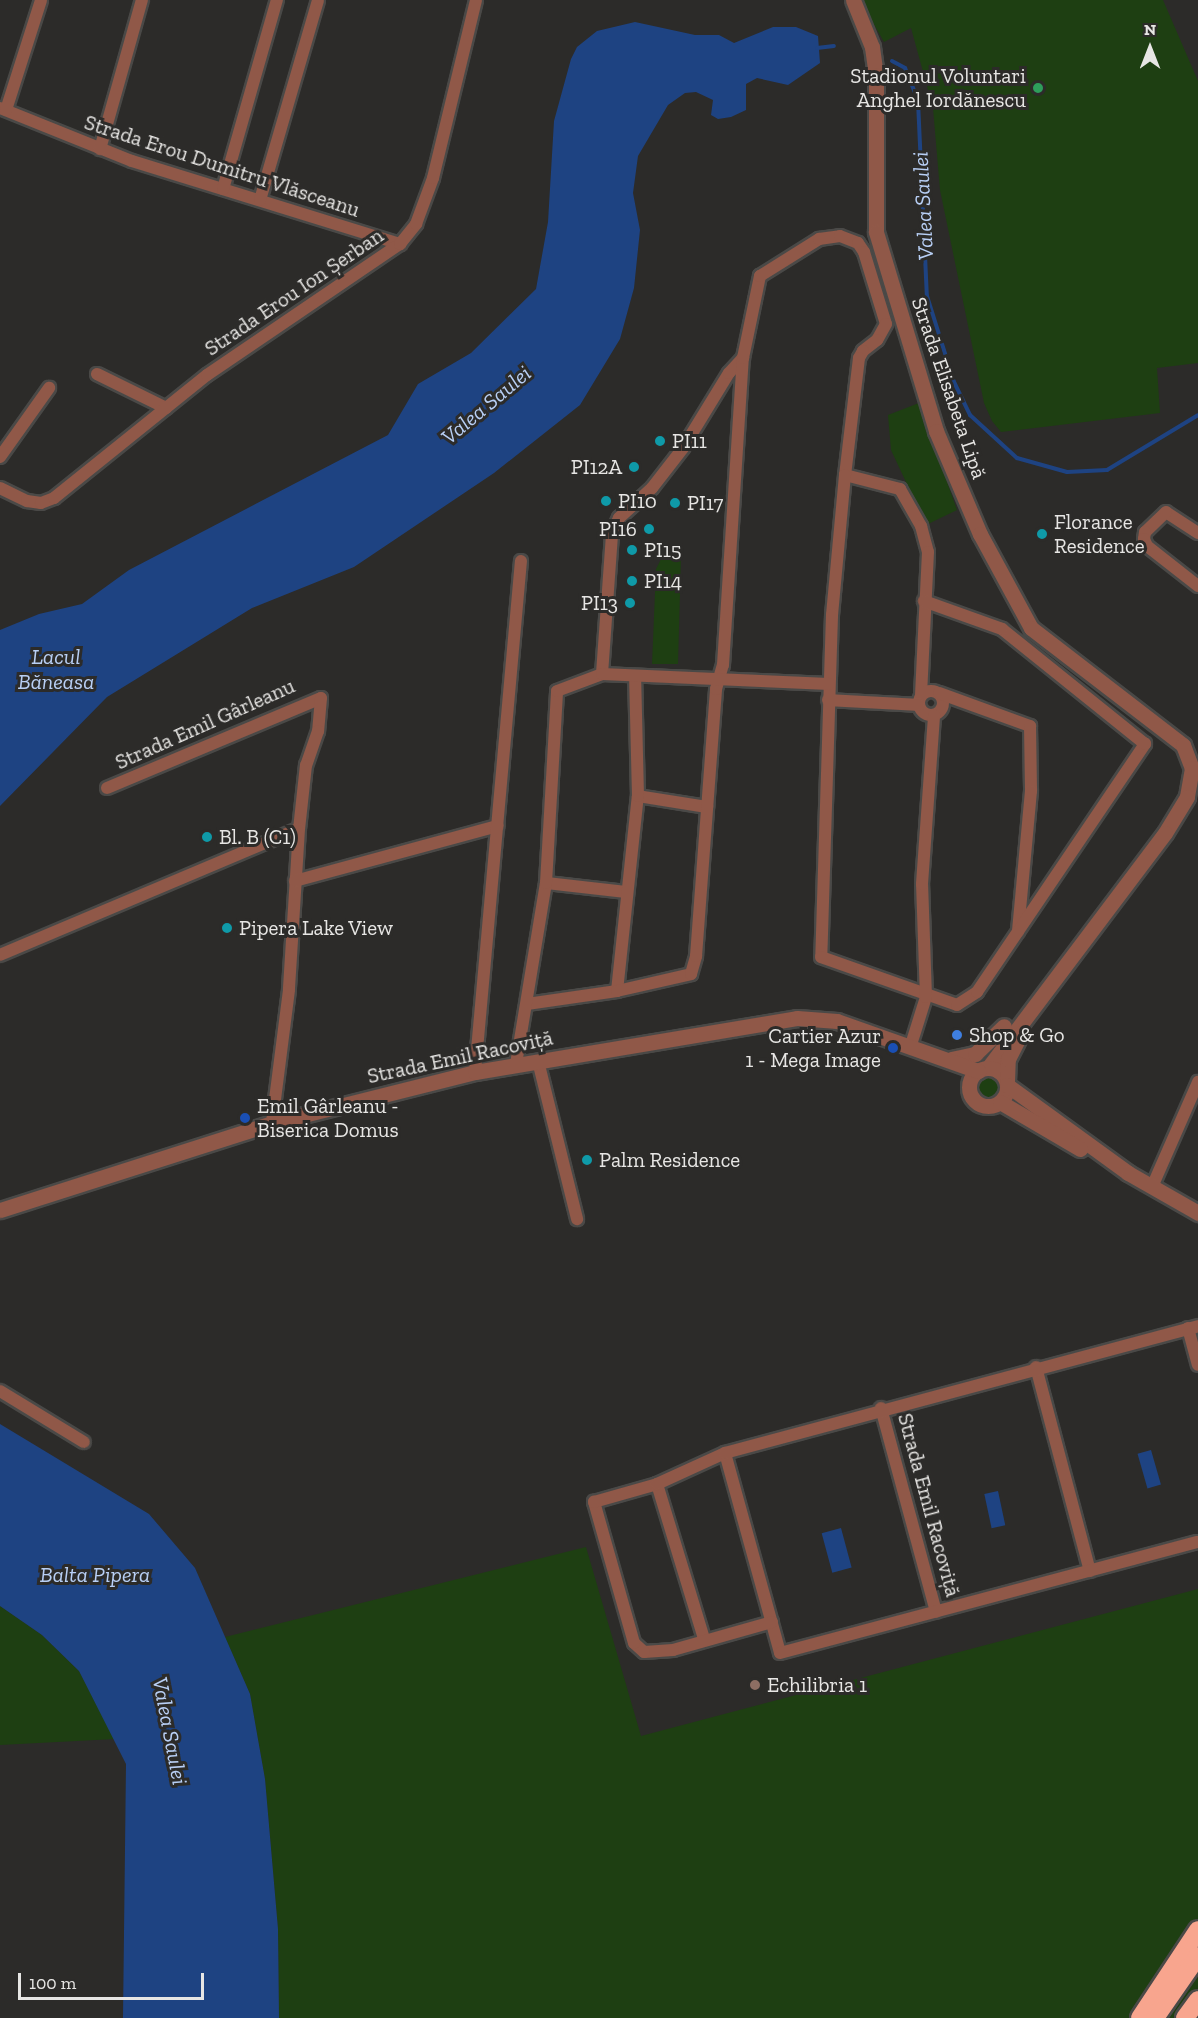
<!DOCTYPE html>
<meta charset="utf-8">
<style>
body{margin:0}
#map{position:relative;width:1198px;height:2018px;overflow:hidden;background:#2c2b29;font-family:"Zilla Slab",serif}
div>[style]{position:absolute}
.green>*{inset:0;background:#1e3f12}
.round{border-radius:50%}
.water>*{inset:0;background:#1e4382;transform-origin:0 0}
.stream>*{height:4px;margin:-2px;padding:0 2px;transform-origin:2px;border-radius:2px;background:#1e4382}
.roads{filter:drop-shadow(2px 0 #4a4947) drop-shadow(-2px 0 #4a4947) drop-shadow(0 2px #4a4947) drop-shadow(0 -2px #4a4947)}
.minor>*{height:12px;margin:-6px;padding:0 6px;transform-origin:6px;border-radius:6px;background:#905848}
.minor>.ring{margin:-6px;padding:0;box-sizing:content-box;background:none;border:12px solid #905848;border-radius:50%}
.tertiary>*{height:15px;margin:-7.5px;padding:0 7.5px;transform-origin:7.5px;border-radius:7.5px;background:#905848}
.tertiary>.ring{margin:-7.5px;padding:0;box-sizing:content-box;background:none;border:15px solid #905848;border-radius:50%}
.motorway>*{height:18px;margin:-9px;padding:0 9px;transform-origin:9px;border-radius:9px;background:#f8a58e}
.dots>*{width:16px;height:16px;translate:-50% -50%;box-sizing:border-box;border:3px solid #2c2b29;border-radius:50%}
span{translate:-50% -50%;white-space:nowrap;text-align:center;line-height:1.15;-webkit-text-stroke:6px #2c2b29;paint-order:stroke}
.poi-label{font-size:21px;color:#e7e6e4}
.right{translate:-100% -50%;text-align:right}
.left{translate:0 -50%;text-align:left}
.street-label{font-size:21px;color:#e7e6e4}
.water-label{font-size:22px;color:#b8cff5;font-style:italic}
.north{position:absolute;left:1120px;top:18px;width:60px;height:60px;-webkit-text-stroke:4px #2c2b29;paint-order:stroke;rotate:0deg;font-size:16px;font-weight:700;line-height:24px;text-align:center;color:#e7e6e4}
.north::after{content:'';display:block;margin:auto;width:21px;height:27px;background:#e7e6e4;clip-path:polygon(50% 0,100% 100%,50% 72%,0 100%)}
.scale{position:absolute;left:18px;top:1973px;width:186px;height:27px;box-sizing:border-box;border:3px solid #e7e6e4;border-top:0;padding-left:8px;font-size:18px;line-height:21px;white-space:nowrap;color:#e7e6e4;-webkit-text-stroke:4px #2c2b29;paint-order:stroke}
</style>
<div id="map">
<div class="green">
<i style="clip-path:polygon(860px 0,1163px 0,1198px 81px,1198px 363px,1157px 368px,1160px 413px,1001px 432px,992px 421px,984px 403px,940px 190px,933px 108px,911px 28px,884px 42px)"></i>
<i style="clip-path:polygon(919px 403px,957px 510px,926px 525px,891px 450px,888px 415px)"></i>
<i style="clip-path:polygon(663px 555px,681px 555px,678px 664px,652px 664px,656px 569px)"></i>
<i class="round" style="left:976px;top:1075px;width:24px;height:24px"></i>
<i style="clip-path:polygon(586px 1547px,641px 1736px,1198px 1589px,1198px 2018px,279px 2018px,278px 1929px,265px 1779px,250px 1694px,225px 1637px)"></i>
<i style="clip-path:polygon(0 1606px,42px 1635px,79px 1671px,115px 1739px,0 1745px)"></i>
</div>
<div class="water">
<i style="clip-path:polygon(635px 22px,695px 35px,719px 35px,734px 43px,773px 27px,796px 27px,818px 36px,820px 63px,788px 85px,757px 78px,746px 84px,746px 110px,731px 117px,718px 119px,711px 115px,713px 100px,696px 92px,685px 93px,668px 105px,638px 156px,633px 193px,640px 230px,634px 288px,620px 339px,580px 405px,494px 473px,354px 567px,252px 608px,107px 697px,0 806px,0 630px,39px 614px,82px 604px,129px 570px,388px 435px,418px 384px,471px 353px,536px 289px,548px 222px,554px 121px,571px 59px,577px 47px,597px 31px)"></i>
<i style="clip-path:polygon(0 1424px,149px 1514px,195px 1568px,250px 1694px,265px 1779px,278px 1929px,279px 2018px,123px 2018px,126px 1764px,79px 1671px,42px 1635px,0 1606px)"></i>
<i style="left:1151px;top:1450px;width:36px;height:14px;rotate:74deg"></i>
<i style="left:998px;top:1491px;width:35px;height:14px;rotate:78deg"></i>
<i style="left:841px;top:1528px;width:41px;height:20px;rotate:75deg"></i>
</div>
<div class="stream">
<i style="left:817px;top:48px;width:17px;rotate:-7deg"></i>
<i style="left:892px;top:61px;width:15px;rotate:28deg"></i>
<i style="left:905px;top:68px;width:35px;rotate:68deg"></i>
<i style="left:918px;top:101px;width:195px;rotate:87.4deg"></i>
<i style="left:927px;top:296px;width:90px;rotate:72.6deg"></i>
<i style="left:954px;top:382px;width:37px;rotate:64deg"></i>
<i style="left:970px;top:415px;width:64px;rotate:42.5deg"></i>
<i style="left:1017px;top:458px;width:52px;rotate:15.6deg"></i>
<i style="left:1067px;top:472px;width:40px;rotate:-2.9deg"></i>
<i style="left:1107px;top:470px;width:106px;rotate:-31.1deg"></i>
</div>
<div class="roads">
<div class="minor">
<i style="left:0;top:108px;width:142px;rotate:21.9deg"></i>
<i style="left:132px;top:161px;width:281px;rotate:17.2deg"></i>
<i style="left:6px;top:110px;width:115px;rotate:-72.3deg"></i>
<i style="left:100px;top:149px;width:155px;rotate:-74.3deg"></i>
<i style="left:223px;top:189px;width:197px;rotate:-74.1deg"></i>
<i style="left:260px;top:200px;width:208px;rotate:-73.8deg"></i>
<i style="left:97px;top:374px;width:77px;rotate:26.2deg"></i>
<i style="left:0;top:457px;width:85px;rotate:-54.6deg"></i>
<i style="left:845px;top:475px;width:57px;rotate:14.3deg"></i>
<i style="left:900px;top:489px;width:43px;rotate:60.4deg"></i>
<i style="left:921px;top:526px;width:27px;rotate:75deg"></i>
<i style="left:928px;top:552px;width:144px;rotate:92.8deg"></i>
<i style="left:0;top:488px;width:30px;rotate:26deg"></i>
<i style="left:27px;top:501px;width:14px;rotate:8deg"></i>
<i style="left:41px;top:503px;width:14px;rotate:-21deg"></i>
<i style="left:54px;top:498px;width:196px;rotate:-38.8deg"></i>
<i style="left:207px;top:375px;width:233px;rotate:-34.2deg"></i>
<i style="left:400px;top:244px;width:26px;rotate:-51deg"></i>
<i style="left:416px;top:224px;width:49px;rotate:-69.7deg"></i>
<i style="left:433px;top:178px;width:183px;rotate:-76.4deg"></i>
<i style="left:1198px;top:533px;width:38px;rotate:-147deg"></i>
<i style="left:1166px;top:512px;width:29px;rotate:136deg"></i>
<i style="left:1145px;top:532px;width:7px;rotate:98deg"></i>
<i style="left:1144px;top:539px;width:8px;rotate:67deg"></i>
<i style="left:1147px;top:546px;width:65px;rotate:38.1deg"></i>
<i style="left:602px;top:674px;width:141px;rotate:-85.9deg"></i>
<i style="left:612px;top:533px;width:17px;rotate:-65deg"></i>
<i style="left:619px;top:518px;width:45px;rotate:-42.3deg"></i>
<i style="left:652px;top:488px;width:51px;rotate:-52.2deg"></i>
<i style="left:683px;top:448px;width:88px;rotate:-58.5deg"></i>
<i style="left:729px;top:373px;width:21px;rotate:-47deg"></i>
<i class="ring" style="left:919px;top:691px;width:12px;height:12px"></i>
<i style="left:939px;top:693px;width:97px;rotate:19.9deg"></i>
<i style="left:1030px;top:726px;width:65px;rotate:89.1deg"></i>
<i style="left:1031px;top:791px;width:141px;rotate:95.3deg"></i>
<i style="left:828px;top:700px;width:91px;rotate:3.1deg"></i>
<i style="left:107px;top:788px;width:232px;rotate:-22.8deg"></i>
<i style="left:321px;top:698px;width:33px;rotate:95deg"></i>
<i style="left:318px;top:731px;width:36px;rotate:109deg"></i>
<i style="left:306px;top:765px;width:64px;rotate:96.2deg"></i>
<i style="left:299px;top:829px;width:161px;rotate:93.6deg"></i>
<i style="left:289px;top:990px;width:134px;rotate:97.3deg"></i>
<i style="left:638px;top:796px;width:70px;rotate:9.1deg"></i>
<i style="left:295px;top:881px;width:210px;rotate:-15.2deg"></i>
<i style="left:546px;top:883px;width:81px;rotate:6.4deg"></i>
<i style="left:0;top:955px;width:324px;rotate:-22.9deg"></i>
<i style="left:617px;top:991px;width:196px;rotate:-83.9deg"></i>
<i style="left:638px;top:796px;width:120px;rotate:-91.4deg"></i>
<i style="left:527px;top:1004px;width:91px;rotate:-8.2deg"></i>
<i style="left:617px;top:991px;width:76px;rotate:-12.9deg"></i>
<i style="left:691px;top:974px;width:19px;rotate:-74deg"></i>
<i style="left:696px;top:956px;width:268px;rotate:-85.7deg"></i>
<i style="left:716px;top:689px;width:25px;rotate:-74deg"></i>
<i style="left:723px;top:665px;width:308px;rotate:-86.3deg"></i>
<i style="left:743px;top:358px;width:84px;rotate:-78.3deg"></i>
<i style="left:760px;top:276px;width:70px;rotate:-32.1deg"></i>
<i style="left:819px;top:239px;width:21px;rotate:-8deg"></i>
<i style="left:840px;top:236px;width:19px;rotate:21deg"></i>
<i style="left:858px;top:243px;width:11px;rotate:56deg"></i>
<i style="left:864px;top:252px;width:75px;rotate:73deg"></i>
<i style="left:886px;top:324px;width:18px;rotate:119deg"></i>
<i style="left:877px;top:340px;width:18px;rotate:142deg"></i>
<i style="left:863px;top:351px;width:8px;rotate:120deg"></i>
<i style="left:859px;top:358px;width:118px;rotate:96.8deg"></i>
<i style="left:845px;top:475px;width:141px;rotate:95.3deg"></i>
<i style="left:832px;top:615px;width:342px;rotate:91.8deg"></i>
<i style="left:821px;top:957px;width:144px;rotate:19.4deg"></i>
<i style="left:957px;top:1005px;width:24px;rotate:-33deg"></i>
<i style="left:977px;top:992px;width:300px;rotate:-55.9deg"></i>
<i style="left:1145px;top:744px;width:184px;rotate:-141.2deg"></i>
<i style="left:1002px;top:629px;width:83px;rotate:-160.3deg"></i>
<i style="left:910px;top:1048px;width:53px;rotate:-72.6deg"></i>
<i style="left:926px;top:997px;width:113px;rotate:-92deg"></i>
<i style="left:922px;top:884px;width:169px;rotate:-85.9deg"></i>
<i style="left:538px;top:1061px;width:163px;rotate:76.1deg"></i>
<i style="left:516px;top:1064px;width:183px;rotate:-80.6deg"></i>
<i style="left:546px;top:883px;width:192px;rotate:-86.7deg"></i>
<i style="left:557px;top:691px;width:48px;rotate:-20.7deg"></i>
<i style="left:602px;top:674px;width:227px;rotate:2.5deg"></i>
<i style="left:475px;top:1072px;width:513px;rotate:-84.86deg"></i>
<i style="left:1152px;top:1187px;width:115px;rotate:-66.3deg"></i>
<i style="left:1188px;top:1328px;width:38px;rotate:75deg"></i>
<i style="left:1036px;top:1367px;width:211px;rotate:75.2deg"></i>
<i style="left:0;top:1391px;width:98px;rotate:31.3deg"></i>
<i style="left:881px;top:1408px;width:211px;rotate:74.9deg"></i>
<i style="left:725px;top:1453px;width:207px;rotate:74.6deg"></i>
<i style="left:780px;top:1653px;width:432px;rotate:-14.9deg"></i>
<i style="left:657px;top:1484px;width:162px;rotate:73.1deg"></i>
<i style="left:772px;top:1622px;width:103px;rotate:164.2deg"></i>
<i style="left:673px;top:1650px;width:29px;rotate:176deg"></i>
<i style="left:644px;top:1652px;width:13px;rotate:-138deg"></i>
<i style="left:634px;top:1643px;width:147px;rotate:-105.8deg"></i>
<i style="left:594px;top:1502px;width:66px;rotate:-15.9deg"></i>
<i style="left:657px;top:1484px;width:75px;rotate:-24.5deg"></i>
<i style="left:725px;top:1453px;width:490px;rotate:-15deg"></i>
</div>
<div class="tertiary">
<i style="left:853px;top:0;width:51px;rotate:68deg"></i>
<i style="left:872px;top:47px;width:28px;rotate:82deg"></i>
<i style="left:876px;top:75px;width:157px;rotate:90deg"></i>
<i style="left:876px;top:232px;width:208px;rotate:73.2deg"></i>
<i style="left:936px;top:431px;width:112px;rotate:66.9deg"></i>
<i style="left:980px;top:534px;width:107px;rotate:61.5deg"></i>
<i style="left:1031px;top:628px;width:192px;rotate:37.6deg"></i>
<i style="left:1183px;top:745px;width:25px;rotate:69deg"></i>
<i style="left:1192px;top:768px;width:29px;rotate:100deg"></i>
<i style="left:1187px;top:797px;width:42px;rotate:121.4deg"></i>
<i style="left:1165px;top:833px;width:294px;rotate:127deg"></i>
<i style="left:951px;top:1059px;width:25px;rotate:-12deg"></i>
<i style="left:975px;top:1054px;width:40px;rotate:-44deg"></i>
<i class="ring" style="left:969px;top:1068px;width:23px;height:23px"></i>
<i style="left:1007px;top:1082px;width:23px;rotate:-88deg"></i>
<i style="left:1008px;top:1059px;width:29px;rotate:-63deg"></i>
<i style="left:1007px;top:1085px;width:150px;rotate:36deg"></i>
<i style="left:1128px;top:1173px;width:81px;rotate:29.7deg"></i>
<i style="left:1000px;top:1102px;width:93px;rotate:30.4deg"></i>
<i style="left:0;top:1210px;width:286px;rotate:-17.7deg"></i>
<i style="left:272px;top:1123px;width:209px;rotate:-14.1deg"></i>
<i style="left:475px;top:1072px;width:326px;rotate:-9.5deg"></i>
<i style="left:797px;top:1018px;width:40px;rotate:4.3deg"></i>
<i style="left:837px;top:1021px;width:150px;rotate:19.5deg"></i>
</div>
<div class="motorway">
<i style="left:1140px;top:2018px;width:105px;rotate:-56.6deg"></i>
<i style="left:1155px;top:2018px;width:75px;rotate:-55.3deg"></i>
<i style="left:1185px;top:2018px;width:22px;rotate:-54deg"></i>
</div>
</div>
<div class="dots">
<i style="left:1038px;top:88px;background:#2e9e5b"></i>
<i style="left:660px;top:441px;background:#0f9aa8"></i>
<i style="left:634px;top:467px;background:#0f9aa8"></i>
<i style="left:606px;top:501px;background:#0f9aa8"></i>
<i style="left:675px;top:503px;background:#0f9aa8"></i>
<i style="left:649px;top:529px;background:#0f9aa8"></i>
<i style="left:1042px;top:534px;background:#0f9aa8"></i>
<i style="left:632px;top:550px;background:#0f9aa8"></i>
<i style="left:632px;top:581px;background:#0f9aa8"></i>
<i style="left:630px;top:603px;background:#0f9aa8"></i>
<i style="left:207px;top:837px;background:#0f9aa8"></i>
<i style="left:227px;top:928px;background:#0f9aa8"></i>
<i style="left:957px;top:1035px;background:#3f7fe0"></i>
<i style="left:893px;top:1048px;background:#1a4fb4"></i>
<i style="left:245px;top:1118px;background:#1a4fb4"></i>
<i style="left:587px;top:1160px;background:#0f9aa8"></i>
<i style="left:755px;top:1685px;background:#8d6e63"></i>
</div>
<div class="poi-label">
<span class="right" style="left:1026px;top:88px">Stadionul Voluntari<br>Anghel Iordănescu</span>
<span class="left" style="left:672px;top:441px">PI11</span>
<span class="right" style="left:622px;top:467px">PI12A</span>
<span class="left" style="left:618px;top:501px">PI10</span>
<span class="left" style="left:687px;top:503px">PI17</span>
<span class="left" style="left:1054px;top:534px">Florance<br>Residence</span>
<span class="right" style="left:637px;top:529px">PI16</span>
<span class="left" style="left:644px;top:550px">PI15</span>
<span class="left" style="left:644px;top:581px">PI14</span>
<span class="right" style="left:618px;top:603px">PI13</span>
<span class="left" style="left:219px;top:837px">Bl. B (C1)</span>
<span class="left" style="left:239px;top:928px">Pipera Lake View</span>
<span class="left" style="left:969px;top:1035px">Shop &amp; Go</span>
<span class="right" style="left:881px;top:1048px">Cartier Azur<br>1 - Mega Image</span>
<span class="left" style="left:257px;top:1118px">Emil Gârleanu -<br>Biserica Domus</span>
<span class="left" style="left:599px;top:1160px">Palm Residence</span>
<span class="left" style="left:767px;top:1685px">Echilibria 1</span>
</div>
<div class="street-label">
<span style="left:222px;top:166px;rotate:18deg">Strada Erou Dumitru Vlăsceanu</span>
<span style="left:294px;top:292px;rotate:-34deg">Strada Erou Ion Șerban</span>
<span style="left:949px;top:388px;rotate:71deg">Strada Elisabeta Lipă</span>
<span style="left:205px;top:724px;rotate:-24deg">Strada Emil Gârleanu</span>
<span style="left:460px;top:1057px;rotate:-12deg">Strada Emil Racoviță</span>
<span style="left:929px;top:1505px;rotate:75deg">Strada Emil Racoviță</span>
</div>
<div class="water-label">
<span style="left:923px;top:206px;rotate:-93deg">Valea Saulei</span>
<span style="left:486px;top:405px;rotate:-40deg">Valea Saulei</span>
<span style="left:56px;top:669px">Lacul<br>Băneasa</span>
<span style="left:95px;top:1575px">Balta Pipera</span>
<span style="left:170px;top:1731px;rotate:79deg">Valea Saulei</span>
</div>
<div class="north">N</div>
<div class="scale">100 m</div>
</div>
